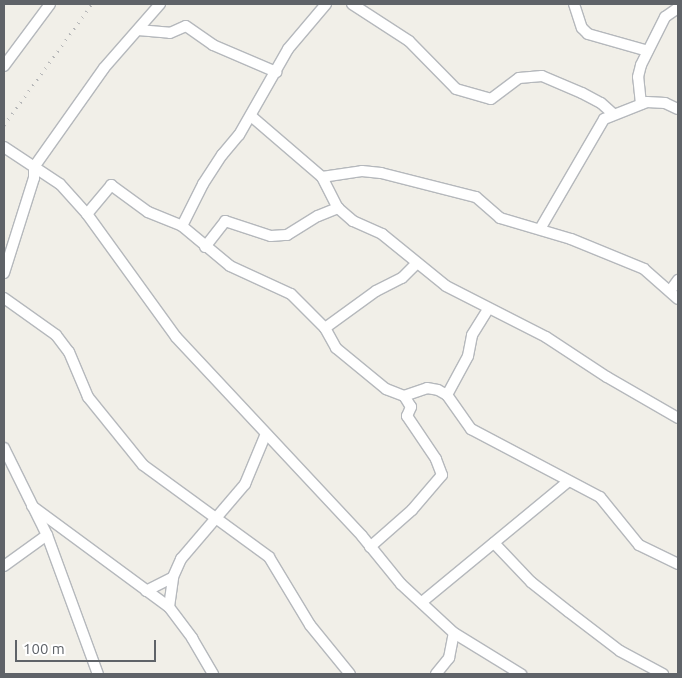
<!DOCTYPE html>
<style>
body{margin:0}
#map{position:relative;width:682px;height:678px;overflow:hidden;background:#f1efe8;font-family:Ubuntu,sans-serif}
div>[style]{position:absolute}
.roads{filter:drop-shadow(1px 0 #b5b8bc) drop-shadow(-1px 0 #b5b8bc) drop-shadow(0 1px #b5b8bc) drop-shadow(0 -1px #b5b8bc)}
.minor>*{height:10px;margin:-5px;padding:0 5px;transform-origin:5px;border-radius:5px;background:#fff}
.rail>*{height:3px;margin-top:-1.5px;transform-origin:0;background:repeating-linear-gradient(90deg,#b6b7b8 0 1px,transparent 0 7px)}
span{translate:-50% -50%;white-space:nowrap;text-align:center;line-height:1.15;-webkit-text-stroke:5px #fff;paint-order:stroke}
.frame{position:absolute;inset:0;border:5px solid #5f6368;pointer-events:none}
.scale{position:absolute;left:15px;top:640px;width:141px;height:22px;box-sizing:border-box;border:2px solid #5f6368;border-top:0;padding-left:6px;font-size:15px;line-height:18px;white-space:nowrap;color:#5f6368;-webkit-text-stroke:4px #fff;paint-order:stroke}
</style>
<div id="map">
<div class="roads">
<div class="minor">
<i style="left:352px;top:4px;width:68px;rotate:33deg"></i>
<i style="left:409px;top:41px;width:67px;rotate:45.6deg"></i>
<i style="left:456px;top:89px;width:36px;rotate:16deg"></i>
<i style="left:491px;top:99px;width:35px;rotate:-37deg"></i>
<i style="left:519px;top:78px;width:23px;rotate:-5deg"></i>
<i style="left:542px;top:76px;width:43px;rotate:23deg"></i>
<i style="left:582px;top:93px;width:21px;rotate:28deg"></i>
<i style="left:601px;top:103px;width:15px;rotate:42deg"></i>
<i style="left:574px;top:4px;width:25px;rotate:72deg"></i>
<i style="left:582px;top:28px;width:8px;rotate:45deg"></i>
<i style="left:588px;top:34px;width:62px;rotate:15.8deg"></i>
<i style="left:138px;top:30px;width:32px;rotate:5deg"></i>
<i style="left:170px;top:33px;width:17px;rotate:-24deg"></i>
<i style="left:186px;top:26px;width:33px;rotate:35deg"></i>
<i style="left:213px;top:45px;width:69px;rotate:23.2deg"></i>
<i style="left:4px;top:66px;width:77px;rotate:-53.4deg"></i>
<i style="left:641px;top:104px;width:27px;rotate:-96deg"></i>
<i style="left:638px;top:77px;width:12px;rotate:-76deg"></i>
<i style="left:641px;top:65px;width:54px;rotate:-63.4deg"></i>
<i style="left:665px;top:17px;width:16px;rotate:-35deg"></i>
<i style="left:251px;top:116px;width:94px;rotate:40.7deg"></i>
<i style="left:322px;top:177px;width:40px;rotate:-8.5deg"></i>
<i style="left:362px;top:171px;width:19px;rotate:6deg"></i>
<i style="left:381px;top:173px;width:98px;rotate:14.2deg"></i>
<i style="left:476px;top:197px;width:32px;rotate:41deg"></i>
<i style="left:500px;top:218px;width:74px;rotate:16.5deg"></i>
<i style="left:571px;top:239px;width:79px;rotate:22.3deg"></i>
<i style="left:644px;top:269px;width:45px;rotate:41.4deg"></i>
<i style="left:4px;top:147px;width:67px;rotate:33.5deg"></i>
<i style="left:60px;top:184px;width:40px;rotate:48deg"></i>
<i style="left:87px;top:214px;width:152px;rotate:54.1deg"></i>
<i style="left:176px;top:337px;width:272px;rotate:46.9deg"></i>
<i style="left:362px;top:536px;width:62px;rotate:50.9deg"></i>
<i style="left:401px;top:584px;width:72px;rotate:42.8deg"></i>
<i style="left:454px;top:633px;width:79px;rotate:31.5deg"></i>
<i style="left:322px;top:177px;width:35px;rotate:63deg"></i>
<i style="left:338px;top:208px;width:20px;rotate:41deg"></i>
<i style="left:353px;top:221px;width:32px;rotate:24deg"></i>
<i style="left:382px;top:234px;width:82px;rotate:39.1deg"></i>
<i style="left:446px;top:286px;width:112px;rotate:27deg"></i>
<i style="left:546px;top:337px;width:73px;rotate:33.3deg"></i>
<i style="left:607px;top:377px;width:82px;rotate:30deg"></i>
<i style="left:87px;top:214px;width:38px;rotate:-50deg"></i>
<i style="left:111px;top:185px;width:46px;rotate:36.1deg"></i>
<i style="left:148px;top:212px;width:37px;rotate:22deg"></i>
<i style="left:182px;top:226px;width:62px;rotate:39.8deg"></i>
<i style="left:230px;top:266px;width:67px;rotate:24.7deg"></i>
<i style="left:291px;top:294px;width:48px;rotate:45deg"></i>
<i style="left:325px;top:328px;width:23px;rotate:61deg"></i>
<i style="left:336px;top:348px;width:65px;rotate:39.4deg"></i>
<i style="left:386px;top:389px;width:19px;rotate:21deg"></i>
<i style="left:404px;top:396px;width:24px;rotate:-19deg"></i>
<i style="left:427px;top:388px;width:11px;rotate:10deg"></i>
<i style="left:438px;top:390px;width:10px;rotate:29deg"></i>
<i style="left:447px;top:395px;width:42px;rotate:54.8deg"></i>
<i style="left:471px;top:429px;width:146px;rotate:27.8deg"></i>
<i style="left:600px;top:497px;width:62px;rotate:50.9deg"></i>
<i style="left:639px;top:545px;width:43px;rotate:26deg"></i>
<i style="left:182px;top:226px;width:47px;rotate:-63.4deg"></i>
<i style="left:203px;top:184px;width:35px;rotate:-57deg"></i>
<i style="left:222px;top:155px;width:26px;rotate:-50deg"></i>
<i style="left:239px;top:135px;width:99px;rotate:-60.3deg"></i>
<i style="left:288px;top:49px;width:59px;rotate:-49.8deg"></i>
<i style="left:540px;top:229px;width:127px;rotate:-59.8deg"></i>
<i style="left:604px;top:119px;width:46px;rotate:-21.6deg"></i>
<i style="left:647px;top:102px;width:18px;rotate:3deg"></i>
<i style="left:665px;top:103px;width:14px;rotate:25deg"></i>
<i style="left:205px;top:247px;width:33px;rotate:-52deg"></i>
<i style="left:225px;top:221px;width:48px;rotate:18.1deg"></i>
<i style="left:271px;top:236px;width:16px;rotate:-4deg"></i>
<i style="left:287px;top:235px;width:36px;rotate:-32deg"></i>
<i style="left:318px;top:216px;width:22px;rotate:-22deg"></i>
<i style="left:4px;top:273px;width:100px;rotate:-72.5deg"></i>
<i style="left:34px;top:178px;width:11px;rotate:-90deg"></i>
<i style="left:34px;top:167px;width:121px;rotate:-54.7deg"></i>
<i style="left:104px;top:68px;width:85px;rotate:-48.8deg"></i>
<i style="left:670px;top:291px;width:14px;rotate:-54deg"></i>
<i style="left:4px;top:298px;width:64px;rotate:35.4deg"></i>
<i style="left:56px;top:335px;width:21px;rotate:53deg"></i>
<i style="left:69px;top:352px;width:49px;rotate:67.1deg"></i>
<i style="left:88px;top:397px;width:87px;rotate:51deg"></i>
<i style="left:143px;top:465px;width:156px;rotate:36.1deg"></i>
<i style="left:269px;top:557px;width:79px;rotate:58.9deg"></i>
<i style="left:310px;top:625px;width:63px;rotate:50.8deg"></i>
<i style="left:325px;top:328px;width:63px;rotate:-36deg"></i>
<i style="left:376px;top:291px;width:29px;rotate:-27deg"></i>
<i style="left:402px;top:278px;width:21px;rotate:-45deg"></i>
<i style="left:447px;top:395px;width:44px;rotate:-61.7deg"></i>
<i style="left:468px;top:356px;width:21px;rotate:-79deg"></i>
<i style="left:472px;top:335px;width:31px;rotate:-58deg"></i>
<i style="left:4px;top:448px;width:97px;rotate:63.7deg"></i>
<i style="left:47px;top:535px;width:148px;rotate:69.9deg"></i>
<i style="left:32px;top:506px;width:170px;rotate:36.4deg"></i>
<i style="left:169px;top:607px;width:39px;rotate:53deg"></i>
<i style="left:192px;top:638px;width:42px;rotate:59.7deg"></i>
<i style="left:494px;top:543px;width:54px;rotate:46.5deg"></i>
<i style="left:531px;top:582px;width:48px;rotate:38.3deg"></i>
<i style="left:569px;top:612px;width:64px;rotate:37.4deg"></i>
<i style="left:620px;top:651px;width:49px;rotate:28.1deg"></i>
<i style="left:370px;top:547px;width:56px;rotate:-41.4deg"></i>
<i style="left:412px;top:510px;width:46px;rotate:-49.4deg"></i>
<i style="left:442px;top:475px;width:17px;rotate:-111deg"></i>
<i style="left:436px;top:459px;width:52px;rotate:-124deg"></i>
<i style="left:407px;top:416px;width:10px;rotate:-66deg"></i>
<i style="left:411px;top:407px;width:13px;rotate:-122deg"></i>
<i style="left:4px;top:566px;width:53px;rotate:-35.8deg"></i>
<i style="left:146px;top:591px;width:30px;rotate:-27deg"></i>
<i style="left:422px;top:602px;width:190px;rotate:-39.5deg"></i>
<i style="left:169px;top:607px;width:30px;rotate:-82deg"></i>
<i style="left:173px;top:577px;width:20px;rotate:-66deg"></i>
<i style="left:181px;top:559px;width:99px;rotate:-49.5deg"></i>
<i style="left:245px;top:484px;width:52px;rotate:-67.4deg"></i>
<i style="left:436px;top:674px;width:21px;rotate:-51deg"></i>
<i style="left:449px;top:658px;width:25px;rotate:-79deg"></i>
</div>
</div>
<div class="rail">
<i style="left:4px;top:125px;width:150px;rotate:-54deg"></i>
</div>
<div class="frame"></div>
<div class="scale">100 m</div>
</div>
